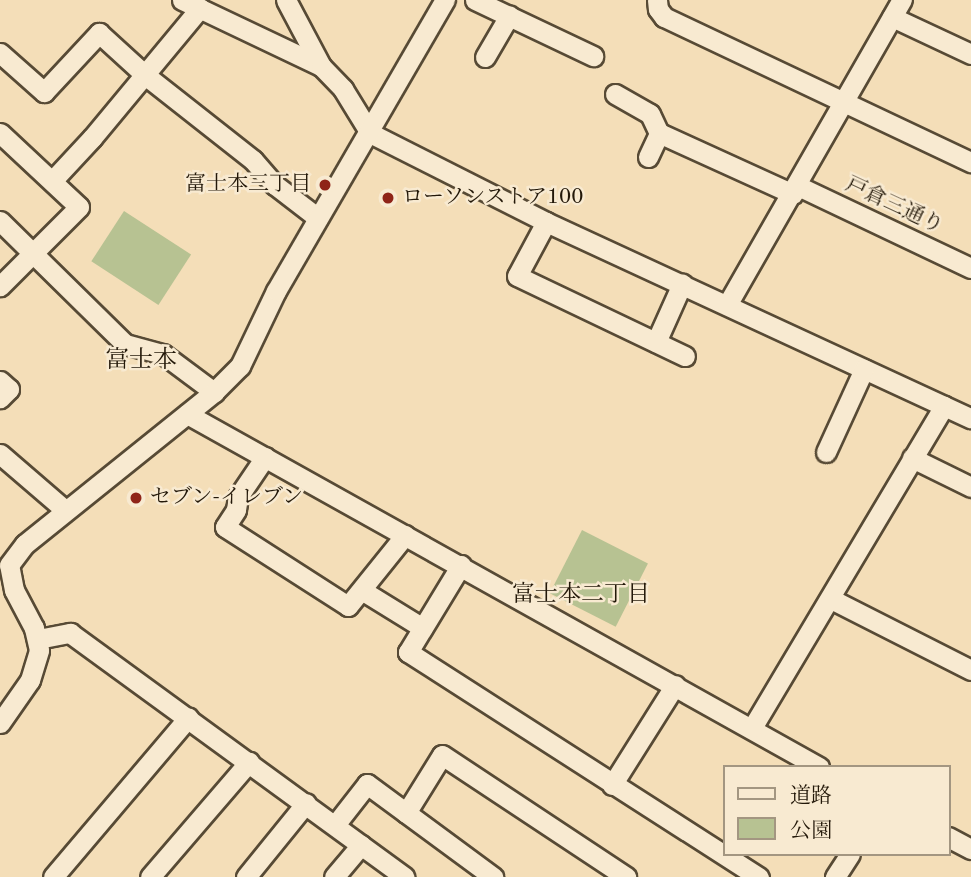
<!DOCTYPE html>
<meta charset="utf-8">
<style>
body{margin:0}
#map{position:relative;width:971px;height:877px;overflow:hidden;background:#f4deb8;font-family:"Old Standard TT","Noto Serif JP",serif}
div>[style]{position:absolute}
.green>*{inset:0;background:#b7c292;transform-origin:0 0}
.roads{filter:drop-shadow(2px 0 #574a35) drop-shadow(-2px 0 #574a35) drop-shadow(0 2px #574a35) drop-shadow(0 -2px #574a35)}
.minor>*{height:19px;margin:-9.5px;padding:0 9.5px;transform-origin:9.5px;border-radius:9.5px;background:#f8ead1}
.dots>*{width:19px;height:19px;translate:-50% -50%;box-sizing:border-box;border:4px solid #f8ead1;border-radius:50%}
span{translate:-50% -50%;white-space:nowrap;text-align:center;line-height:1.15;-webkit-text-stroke:5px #f8ead1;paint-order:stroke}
.poi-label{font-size:21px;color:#231809}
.right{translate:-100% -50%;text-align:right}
.left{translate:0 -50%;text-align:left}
.street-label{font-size:21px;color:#231809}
.neighbourhood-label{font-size:23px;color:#231809}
.quarter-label{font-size:24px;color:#231809}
.legend{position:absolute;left:723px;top:765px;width:228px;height:91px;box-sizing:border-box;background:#f8ead1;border:2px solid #a39681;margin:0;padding:9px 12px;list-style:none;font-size:21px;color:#231809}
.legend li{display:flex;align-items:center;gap:14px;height:35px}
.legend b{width:35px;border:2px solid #a39681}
</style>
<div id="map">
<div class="green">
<i style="left:124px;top:211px;width:80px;height:60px;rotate:33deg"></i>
<i style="left:582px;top:530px;width:74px;height:71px;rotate:27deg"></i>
</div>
<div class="roads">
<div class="minor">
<i style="left:182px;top:0;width:154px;rotate:25.4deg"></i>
<i style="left:286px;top:0;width:75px;rotate:62.1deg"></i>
<i style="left:321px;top:66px;width:32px;rotate:46deg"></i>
<i style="left:343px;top:89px;width:52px;rotate:58.5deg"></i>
<i style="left:370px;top:133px;width:197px;rotate:26.8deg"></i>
<i style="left:546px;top:222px;width:468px;rotate:24.8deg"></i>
<i style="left:475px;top:0;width:131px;rotate:25.4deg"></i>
<i style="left:657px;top:0;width:9px;rotate:84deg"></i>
<i style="left:658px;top:9px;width:10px;rotate:53deg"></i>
<i style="left:664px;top:17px;width:340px;rotate:25.3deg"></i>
<i style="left:892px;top:17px;width:87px;rotate:25.1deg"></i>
<i style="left:0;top:53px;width:59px;rotate:41.6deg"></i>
<i style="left:44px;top:92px;width:81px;rotate:-47deg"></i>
<i style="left:99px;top:33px;width:62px;rotate:42.4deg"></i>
<i style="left:145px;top:75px;width:137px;rotate:38.2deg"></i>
<i style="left:253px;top:160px;width:33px;rotate:49deg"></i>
<i style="left:275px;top:185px;width:54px;rotate:37.5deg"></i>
<i style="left:485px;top:57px;width:48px;rotate:-59.7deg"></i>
<i style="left:615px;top:94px;width:40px;rotate:29.7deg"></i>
<i style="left:650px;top:114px;width:21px;rotate:65deg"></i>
<i style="left:659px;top:133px;width:147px;rotate:24.5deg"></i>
<i style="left:0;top:133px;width:108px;rotate:43.1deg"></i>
<i style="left:79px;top:207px;width:112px;rotate:135deg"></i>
<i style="left:648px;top:157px;width:26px;rotate:-65deg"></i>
<i style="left:52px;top:181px;width:59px;rotate:-47.1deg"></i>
<i style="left:92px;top:138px;width:169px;rotate:-50.3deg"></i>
<i style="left:798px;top:186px;width:191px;rotate:25.4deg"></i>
<i style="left:0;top:221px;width:175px;rotate:44.5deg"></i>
<i style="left:125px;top:344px;width:39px;rotate:15deg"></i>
<i style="left:163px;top:354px;width:64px;rotate:36.7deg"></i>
<i style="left:546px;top:222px;width:61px;rotate:118.2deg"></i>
<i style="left:517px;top:276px;width:186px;rotate:25.5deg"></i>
<i style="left:727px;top:305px;width:352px;rotate:-60.2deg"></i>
<i style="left:656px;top:342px;width:64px;rotate:-65.9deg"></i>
<i style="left:0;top:381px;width:12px;rotate:42deg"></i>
<i style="left:9px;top:389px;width:13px;rotate:135deg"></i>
<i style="left:187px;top:414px;width:724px;rotate:29.19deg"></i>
<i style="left:826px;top:452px;width:91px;rotate:-65.4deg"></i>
<i style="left:0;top:454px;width:86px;rotate:40.7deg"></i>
<i style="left:265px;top:457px;width:48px;rotate:124deg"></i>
<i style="left:238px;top:497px;width:13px;rotate:99deg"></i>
<i style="left:236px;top:510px;width:20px;rotate:123deg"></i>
<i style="left:225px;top:527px;width:146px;rotate:32.7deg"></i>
<i style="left:348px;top:606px;width:91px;rotate:-51.2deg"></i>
<i style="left:912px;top:458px;width:66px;rotate:26.2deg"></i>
<i style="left:9px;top:565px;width:26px;rotate:-53deg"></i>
<i style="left:25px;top:544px;width:243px;rotate:-38.8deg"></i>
<i style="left:214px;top:392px;width:37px;rotate:-45deg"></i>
<i style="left:240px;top:366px;width:83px;rotate:-64.4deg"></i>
<i style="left:276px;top:291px;width:337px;rotate:-59.9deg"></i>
<i style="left:461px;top:565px;width:102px;rotate:121.3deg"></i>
<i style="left:408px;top:652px;width:417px;rotate:32.7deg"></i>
<i style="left:363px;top:591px;width:70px;rotate:31.7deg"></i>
<i style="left:831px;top:599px;width:157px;rotate:26.9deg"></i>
<i style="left:38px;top:639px;width:33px;rotate:-11deg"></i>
<i style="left:70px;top:633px;width:414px;rotate:36.1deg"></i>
<i style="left:0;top:723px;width:52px;rotate:-55.1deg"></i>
<i style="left:30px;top:680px;width:31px;rotate:-73deg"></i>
<i style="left:39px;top:650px;width:23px;rotate:-103deg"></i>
<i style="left:34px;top:628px;width:43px;rotate:-117.8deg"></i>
<i style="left:14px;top:590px;width:25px;rotate:-101deg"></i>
<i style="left:752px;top:728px;width:375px;rotate:-59.2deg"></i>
<i style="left:612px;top:785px;width:118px;rotate:-57.8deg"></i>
<i style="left:406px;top:813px;width:68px;rotate:-58.2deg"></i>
<i style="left:442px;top:755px;width:221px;rotate:33.5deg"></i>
<i style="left:335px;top:825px;width:52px;rotate:-52deg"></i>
<i style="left:367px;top:784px;width:157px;rotate:36.4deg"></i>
<i style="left:948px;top:837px;width:26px;rotate:28deg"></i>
<i style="left:53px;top:877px;width:209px;rotate:-49.7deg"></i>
<i style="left:150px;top:877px;width:152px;rotate:-49.3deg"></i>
<i style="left:246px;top:877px;width:95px;rotate:-51deg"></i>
<i style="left:334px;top:877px;width:42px;rotate:-49.8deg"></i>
<i style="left:835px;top:877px;width:27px;rotate:-57deg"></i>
</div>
</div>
<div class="dots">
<i style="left:325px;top:185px;background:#8f2418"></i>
<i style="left:388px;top:198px;background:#8f2418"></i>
<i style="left:136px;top:498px;background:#8f2418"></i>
</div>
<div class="poi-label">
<span class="right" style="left:311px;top:185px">富士本三丁目</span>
<span class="left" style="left:402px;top:198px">ローソンストア100</span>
<span class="left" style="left:150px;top:498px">セブン-イレブン</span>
</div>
<div class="street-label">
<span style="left:894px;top:206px;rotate:25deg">戸倉三通り</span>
</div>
<div class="neighbourhood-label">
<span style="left:581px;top:595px">富士本二丁目</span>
</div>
<div class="quarter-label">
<span style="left:141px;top:362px">富士本</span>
</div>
<ul class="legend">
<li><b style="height:9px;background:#f8ead1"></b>道路</li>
<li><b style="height:19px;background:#b7c292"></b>公園</li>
</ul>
</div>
